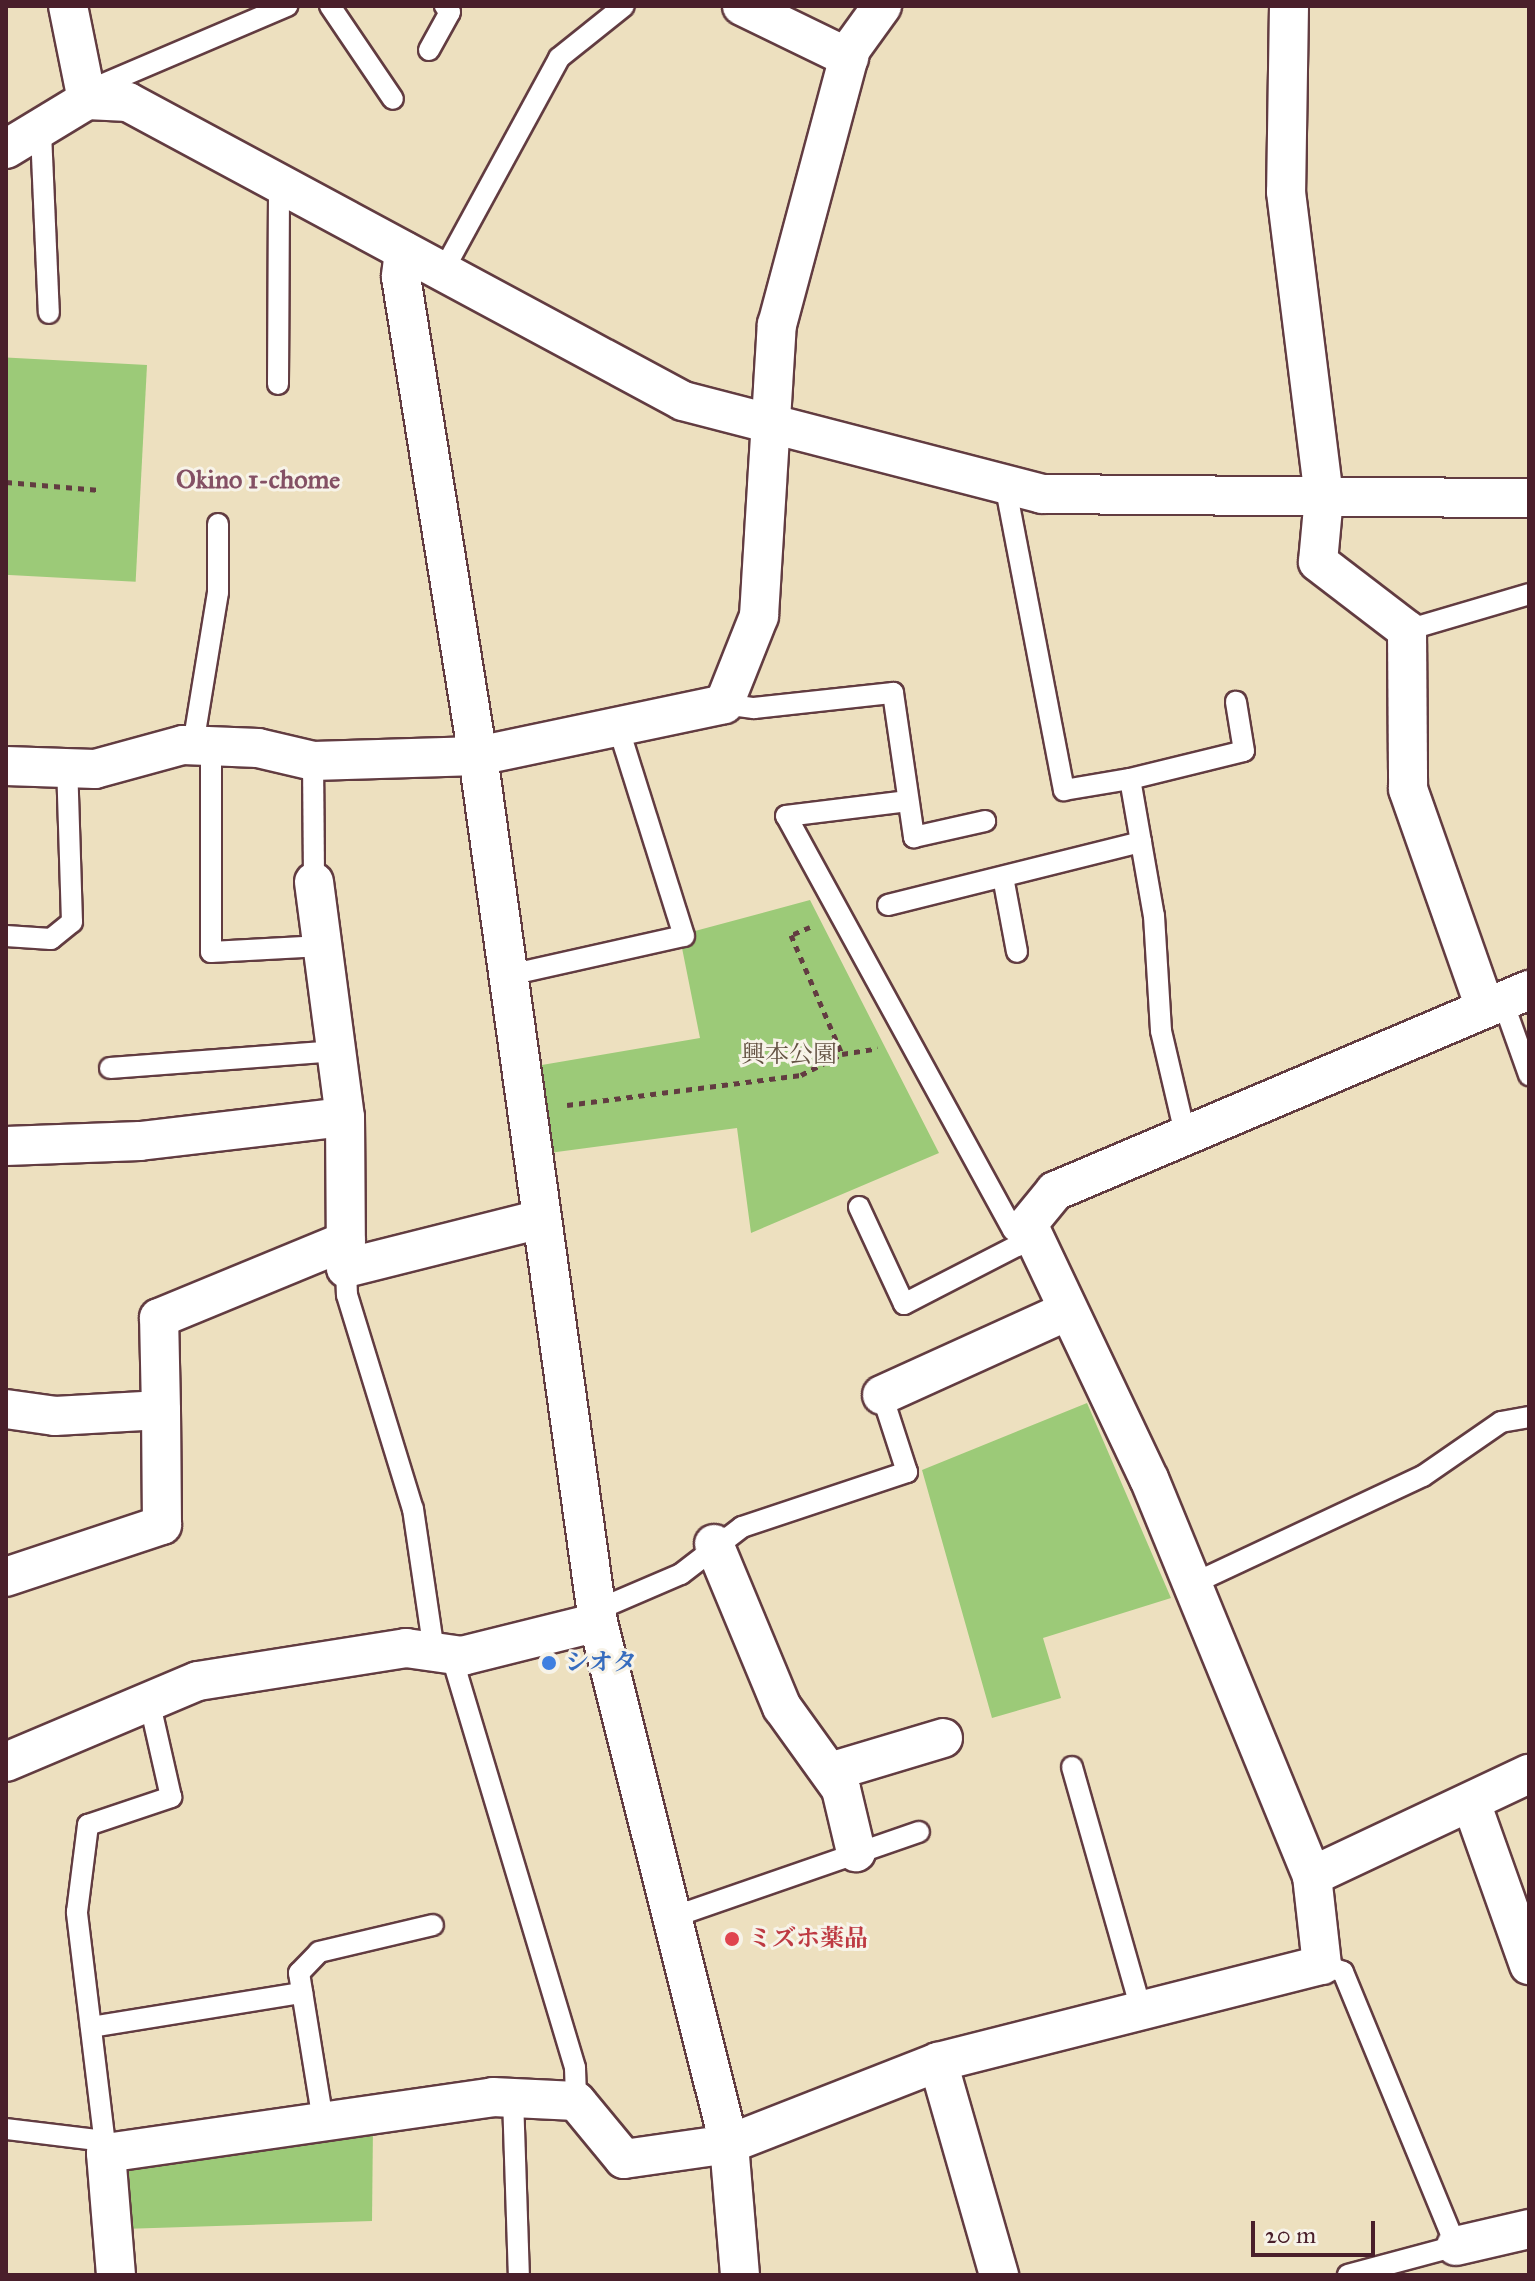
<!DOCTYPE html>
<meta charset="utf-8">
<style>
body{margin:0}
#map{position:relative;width:1535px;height:2281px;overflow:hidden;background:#ede0bf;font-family:"IM FELL Great Primer","Noto Serif JP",serif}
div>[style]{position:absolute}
.green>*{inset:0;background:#9cca78;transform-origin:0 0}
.path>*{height:5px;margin-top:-2.5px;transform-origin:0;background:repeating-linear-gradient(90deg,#623c41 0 6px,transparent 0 12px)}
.roads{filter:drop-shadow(2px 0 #623c41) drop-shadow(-2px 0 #623c41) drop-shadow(0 2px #623c41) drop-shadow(0 -2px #623c41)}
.lane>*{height:20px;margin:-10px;padding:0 10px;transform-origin:10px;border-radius:10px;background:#fff}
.street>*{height:38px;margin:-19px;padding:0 19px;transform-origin:19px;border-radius:19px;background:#fff}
.dots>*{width:22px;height:22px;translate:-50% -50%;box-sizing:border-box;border:4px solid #f7f3e8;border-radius:50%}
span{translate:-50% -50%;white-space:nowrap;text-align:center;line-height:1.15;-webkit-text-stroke:6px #f7f3e8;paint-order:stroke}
.park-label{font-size:24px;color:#635242}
.shop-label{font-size:24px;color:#366cbe;font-weight:700}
.left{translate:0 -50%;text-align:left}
.health-label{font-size:24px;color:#be3a42;font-weight:700}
.neighbourhood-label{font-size:26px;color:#845064;font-weight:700}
.frame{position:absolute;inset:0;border:8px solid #4a1f2b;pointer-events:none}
.scale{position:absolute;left:1251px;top:2221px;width:124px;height:36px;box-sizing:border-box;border:4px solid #4a1f2b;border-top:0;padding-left:10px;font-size:24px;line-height:28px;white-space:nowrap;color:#4a1f2b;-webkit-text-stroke:6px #f7f3e8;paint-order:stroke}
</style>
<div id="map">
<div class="green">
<i style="left:147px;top:365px;width:217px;height:141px;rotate:93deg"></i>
<i style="clip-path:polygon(810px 900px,939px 1153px,751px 1233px,737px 1128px,549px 1153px,536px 1066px,700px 1038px,681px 943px,695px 931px)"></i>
<i style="clip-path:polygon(1087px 1403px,1171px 1598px,1043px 1638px,1061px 1698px,992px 1718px,922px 1470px)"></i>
<i style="clip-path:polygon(373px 2126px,372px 2221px,122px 2229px,119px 2165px)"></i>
</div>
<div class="path">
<i style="left:6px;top:482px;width:94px;rotate:4.9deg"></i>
<i style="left:810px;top:927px;width:21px;rotate:157deg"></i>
<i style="left:791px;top:935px;width:129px;rotate:66.8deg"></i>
<i style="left:567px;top:1105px;width:236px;rotate:-7.3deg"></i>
<i style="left:801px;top:1075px;width:46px;rotate:-27.1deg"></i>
<i style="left:842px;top:1054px;width:36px;rotate:-9deg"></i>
</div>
<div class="roads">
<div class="lane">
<i style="left:330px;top:6px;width:112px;rotate:55.9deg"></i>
<i style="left:429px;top:50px;width:43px;rotate:-61.1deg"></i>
<i style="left:450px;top:12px;width:8px;rotate:-130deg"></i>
<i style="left:85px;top:92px;width:220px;rotate:-23.1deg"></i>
<i style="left:41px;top:133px;width:180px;rotate:87.5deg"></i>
<i style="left:442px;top:273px;width:245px;rotate:-61.4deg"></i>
<i style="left:559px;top:58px;width:83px;rotate:-38.7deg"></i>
<i style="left:278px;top:384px;width:201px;rotate:-89.7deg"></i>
<i style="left:1005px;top:484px;width:312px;rotate:79.1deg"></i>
<i style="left:1064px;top:790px;width:67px;rotate:-9.5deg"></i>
<i style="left:1130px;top:779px;width:139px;rotate:80.1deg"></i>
<i style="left:1154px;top:916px;width:115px;rotate:86.5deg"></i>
<i style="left:1161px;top:1031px;width:105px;rotate:76.8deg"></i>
<i style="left:1407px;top:630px;width:127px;rotate:-16.4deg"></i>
<i style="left:724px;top:704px;width:30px;rotate:8deg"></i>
<i style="left:754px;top:708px;width:140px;rotate:-6.2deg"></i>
<i style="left:893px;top:693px;width:146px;rotate:81.7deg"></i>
<i style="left:914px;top:837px;width:73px;rotate:-12.7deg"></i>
<i style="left:193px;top:745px;width:155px;rotate:-80.7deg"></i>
<i style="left:218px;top:592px;width:68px;rotate:-90deg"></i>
<i style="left:211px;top:746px;width:206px;rotate:90deg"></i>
<i style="left:211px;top:952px;width:111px;rotate:-3.1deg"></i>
<i style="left:313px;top:761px;width:121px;rotate:89.5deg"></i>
<i style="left:1130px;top:779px;width:117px;rotate:-13.8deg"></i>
<i style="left:1244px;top:751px;width:50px;rotate:-99.3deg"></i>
<i style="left:1003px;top:877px;width:76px;rotate:79.4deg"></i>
<i style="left:888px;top:905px;width:261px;rotate:-14deg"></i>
<i style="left:6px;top:936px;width:45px;rotate:3.8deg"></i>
<i style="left:51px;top:939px;width:27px;rotate:-39deg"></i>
<i style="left:72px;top:922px;width:155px;rotate:-91.8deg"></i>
<i style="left:509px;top:975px;width:179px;rotate:-12.6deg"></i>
<i style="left:684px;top:936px;width:219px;rotate:-107.5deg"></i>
<i style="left:1502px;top:999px;width:81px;rotate:70.4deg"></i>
<i style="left:110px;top:1068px;width:227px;rotate:-4.3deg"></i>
<i style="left:859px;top:1207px;width:107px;rotate:65.1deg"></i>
<i style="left:904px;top:1304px;width:127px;rotate:-27.2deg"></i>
<i style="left:1017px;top:1246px;width:17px;rotate:-54deg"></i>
<i style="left:1027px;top:1232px;width:14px;rotate:-172deg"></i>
<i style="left:1013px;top:1230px;width:472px;rotate:-118.7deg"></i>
<i style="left:786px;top:816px;width:123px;rotate:-7deg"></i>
<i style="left:346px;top:1268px;width:27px;rotate:88deg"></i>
<i style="left:347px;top:1295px;width:224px;rotate:72.9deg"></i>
<i style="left:413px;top:1509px;width:145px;rotate:81.6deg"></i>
<i style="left:1188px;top:1586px;width:259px;rotate:-25.1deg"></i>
<i style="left:1423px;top:1476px;width:95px;rotate:-34.7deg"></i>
<i style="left:1501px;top:1422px;width:28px;rotate:-10deg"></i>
<i style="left:597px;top:1610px;width:91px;rotate:-23.2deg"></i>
<i style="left:681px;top:1574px;width:77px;rotate:-37.6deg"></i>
<i style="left:742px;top:1527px;width:174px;rotate:-18.4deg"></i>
<i style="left:907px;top:1472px;width:81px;rotate:-108deg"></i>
<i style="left:451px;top:1654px;width:432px;rotate:73.3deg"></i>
<i style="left:575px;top:2068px;width:33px;rotate:88deg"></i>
<i style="left:1072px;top:1767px;width:256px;rotate:74.1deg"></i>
<i style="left:676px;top:1916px;width:257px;rotate:-19.1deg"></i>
<i style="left:1322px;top:1965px;width:22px;rotate:18deg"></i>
<i style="left:1343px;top:1972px;width:296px;rotate:67.6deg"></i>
<i style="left:1456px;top:2246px;width:112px;rotate:165deg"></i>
<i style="left:91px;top:2027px;width:214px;rotate:-9.2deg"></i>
<i style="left:513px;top:2098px;width:177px;rotate:88.1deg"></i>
<i style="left:323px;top:2121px;width:150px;rotate:-99.2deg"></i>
<i style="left:299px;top:1973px;width:29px;rotate:-46deg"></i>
<i style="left:319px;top:1952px;width:117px;rotate:-13.3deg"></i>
<i style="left:6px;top:2129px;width:100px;rotate:6.9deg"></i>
<i style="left:106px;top:2153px;width:243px;rotate:-96.9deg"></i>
<i style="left:77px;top:1912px;width:88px;rotate:-82.8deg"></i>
<i style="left:88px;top:1825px;width:88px;rotate:-18.6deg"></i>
<i style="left:171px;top:1797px;width:99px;rotate:-102.8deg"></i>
</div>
<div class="street">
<i style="left:742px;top:6px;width:119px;rotate:25.9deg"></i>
<i style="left:1289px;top:6px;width:186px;rotate:90.9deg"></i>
<i style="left:1286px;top:192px;width:307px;rotate:82.9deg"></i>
<i style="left:1324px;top:497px;width:65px;rotate:95.3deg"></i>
<i style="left:1318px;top:562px;width:112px;rotate:37.4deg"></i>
<i style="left:1407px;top:630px;width:159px;rotate:89.6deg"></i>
<i style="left:1408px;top:789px;width:229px;rotate:70.6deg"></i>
<i style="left:87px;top:100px;width:41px;rotate:2.8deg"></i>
<i style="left:128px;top:102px;width:630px;rotate:28.31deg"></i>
<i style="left:683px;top:401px;width:371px;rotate:14.5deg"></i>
<i style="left:1042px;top:494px;width:487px;rotate:0.5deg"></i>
<i style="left:6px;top:149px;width:95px;rotate:-31.2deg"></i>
<i style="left:87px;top:100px;width:96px;rotate:-101.4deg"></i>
<i style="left:404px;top:251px;width:26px;rotate:97deg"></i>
<i style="left:401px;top:277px;width:485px;rotate:80.9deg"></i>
<i style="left:478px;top:756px;width:874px;rotate:82.11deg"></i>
<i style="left:598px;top:1622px;width:538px;rotate:75.91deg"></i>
<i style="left:729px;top:2144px;width:131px;rotate:85.2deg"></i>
<i style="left:6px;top:766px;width:89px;rotate:1.9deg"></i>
<i style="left:95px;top:769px;width:91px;rotate:-15.3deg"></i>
<i style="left:183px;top:745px;width:75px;rotate:2.3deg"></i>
<i style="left:258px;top:748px;width:57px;rotate:13.3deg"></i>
<i style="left:313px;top:761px;width:165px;rotate:-1.7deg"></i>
<i style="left:478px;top:756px;width:251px;rotate:-11.9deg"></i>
<i style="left:724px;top:704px;width:95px;rotate:-68.3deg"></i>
<i style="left:759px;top:616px;width:292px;rotate:-86.5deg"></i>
<i style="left:777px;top:325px;width:286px;rotate:-75deg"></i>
<i style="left:851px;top:49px;width:53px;rotate:-54.2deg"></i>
<i style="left:314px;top:882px;width:237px;rotate:82.5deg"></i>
<i style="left:345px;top:1117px;width:151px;rotate:89.6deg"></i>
<i style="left:346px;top:1268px;width:201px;rotate:-14.1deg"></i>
<i style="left:6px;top:1146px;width:134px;rotate:-2.1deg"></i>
<i style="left:140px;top:1141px;width:206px;rotate:-6.7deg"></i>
<i style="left:882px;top:1395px;width:201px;rotate:-24.4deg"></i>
<i style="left:6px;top:1409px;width:49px;rotate:8.1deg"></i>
<i style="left:55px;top:1416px;width:106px;rotate:-3.2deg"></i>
<i style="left:161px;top:1410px;width:115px;rotate:89.5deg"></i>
<i style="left:162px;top:1525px;width:164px;rotate:161.6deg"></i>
<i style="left:161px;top:1410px;width:92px;rotate:-91.2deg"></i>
<i style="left:159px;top:1318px;width:202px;rotate:-22.4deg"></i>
<i style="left:714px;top:1544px;width:177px;rotate:67.4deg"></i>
<i style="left:782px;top:1707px;width:101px;rotate:54.3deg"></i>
<i style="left:841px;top:1789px;width:65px;rotate:76.6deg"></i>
<i style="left:6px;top:1762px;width:208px;rotate:-22.9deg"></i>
<i style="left:198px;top:1681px;width:211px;rotate:-9deg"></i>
<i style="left:406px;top:1648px;width:57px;rotate:8.1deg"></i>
<i style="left:462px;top:1656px;width:140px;rotate:-14deg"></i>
<i style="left:830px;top:1772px;width:118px;rotate:-16.7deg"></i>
<i style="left:1472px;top:1805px;width:170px;rotate:70.4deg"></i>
<i style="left:1312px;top:1876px;width:240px;rotate:-25.2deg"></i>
<i style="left:938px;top:2062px;width:222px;rotate:74deg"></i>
<i style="left:1456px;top:2246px;width:75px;rotate:-13.1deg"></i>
<i style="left:116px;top:2275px;width:122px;rotate:-94.7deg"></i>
<i style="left:106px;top:2153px;width:391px;rotate:-8.2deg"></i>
<i style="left:493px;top:2097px;width:83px;rotate:2.8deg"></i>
<i style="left:576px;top:2101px;width:75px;rotate:50.4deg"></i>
<i style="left:624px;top:2159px;width:106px;rotate:-8.1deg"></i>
<i style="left:729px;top:2144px;width:225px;rotate:-21.4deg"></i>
<i style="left:938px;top:2062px;width:396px;rotate:-14.2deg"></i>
<i style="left:1322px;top:1965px;width:90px;rotate:-96.4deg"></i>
<i style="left:1312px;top:1876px;width:429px;rotate:-112.3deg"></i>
<i style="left:1149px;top:1479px;width:282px;rotate:-115.4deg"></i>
<i style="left:1028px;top:1224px;width:43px;rotate:-50.7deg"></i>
<i style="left:1055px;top:1191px;width:515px;rotate:-22.98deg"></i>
</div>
</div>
<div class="dots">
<i style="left:549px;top:1663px;background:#3f7fe0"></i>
<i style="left:732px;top:1939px;background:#e0444e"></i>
</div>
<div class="park-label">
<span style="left:789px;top:1055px">興本公園</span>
</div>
<div class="shop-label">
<span class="left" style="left:565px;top:1663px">シオタ</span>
</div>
<div class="health-label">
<span class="left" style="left:748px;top:1939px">ミズホ薬品</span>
</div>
<div class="neighbourhood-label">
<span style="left:258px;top:480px">Okino 1-chome</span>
</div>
<div class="frame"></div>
<div class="scale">20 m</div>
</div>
